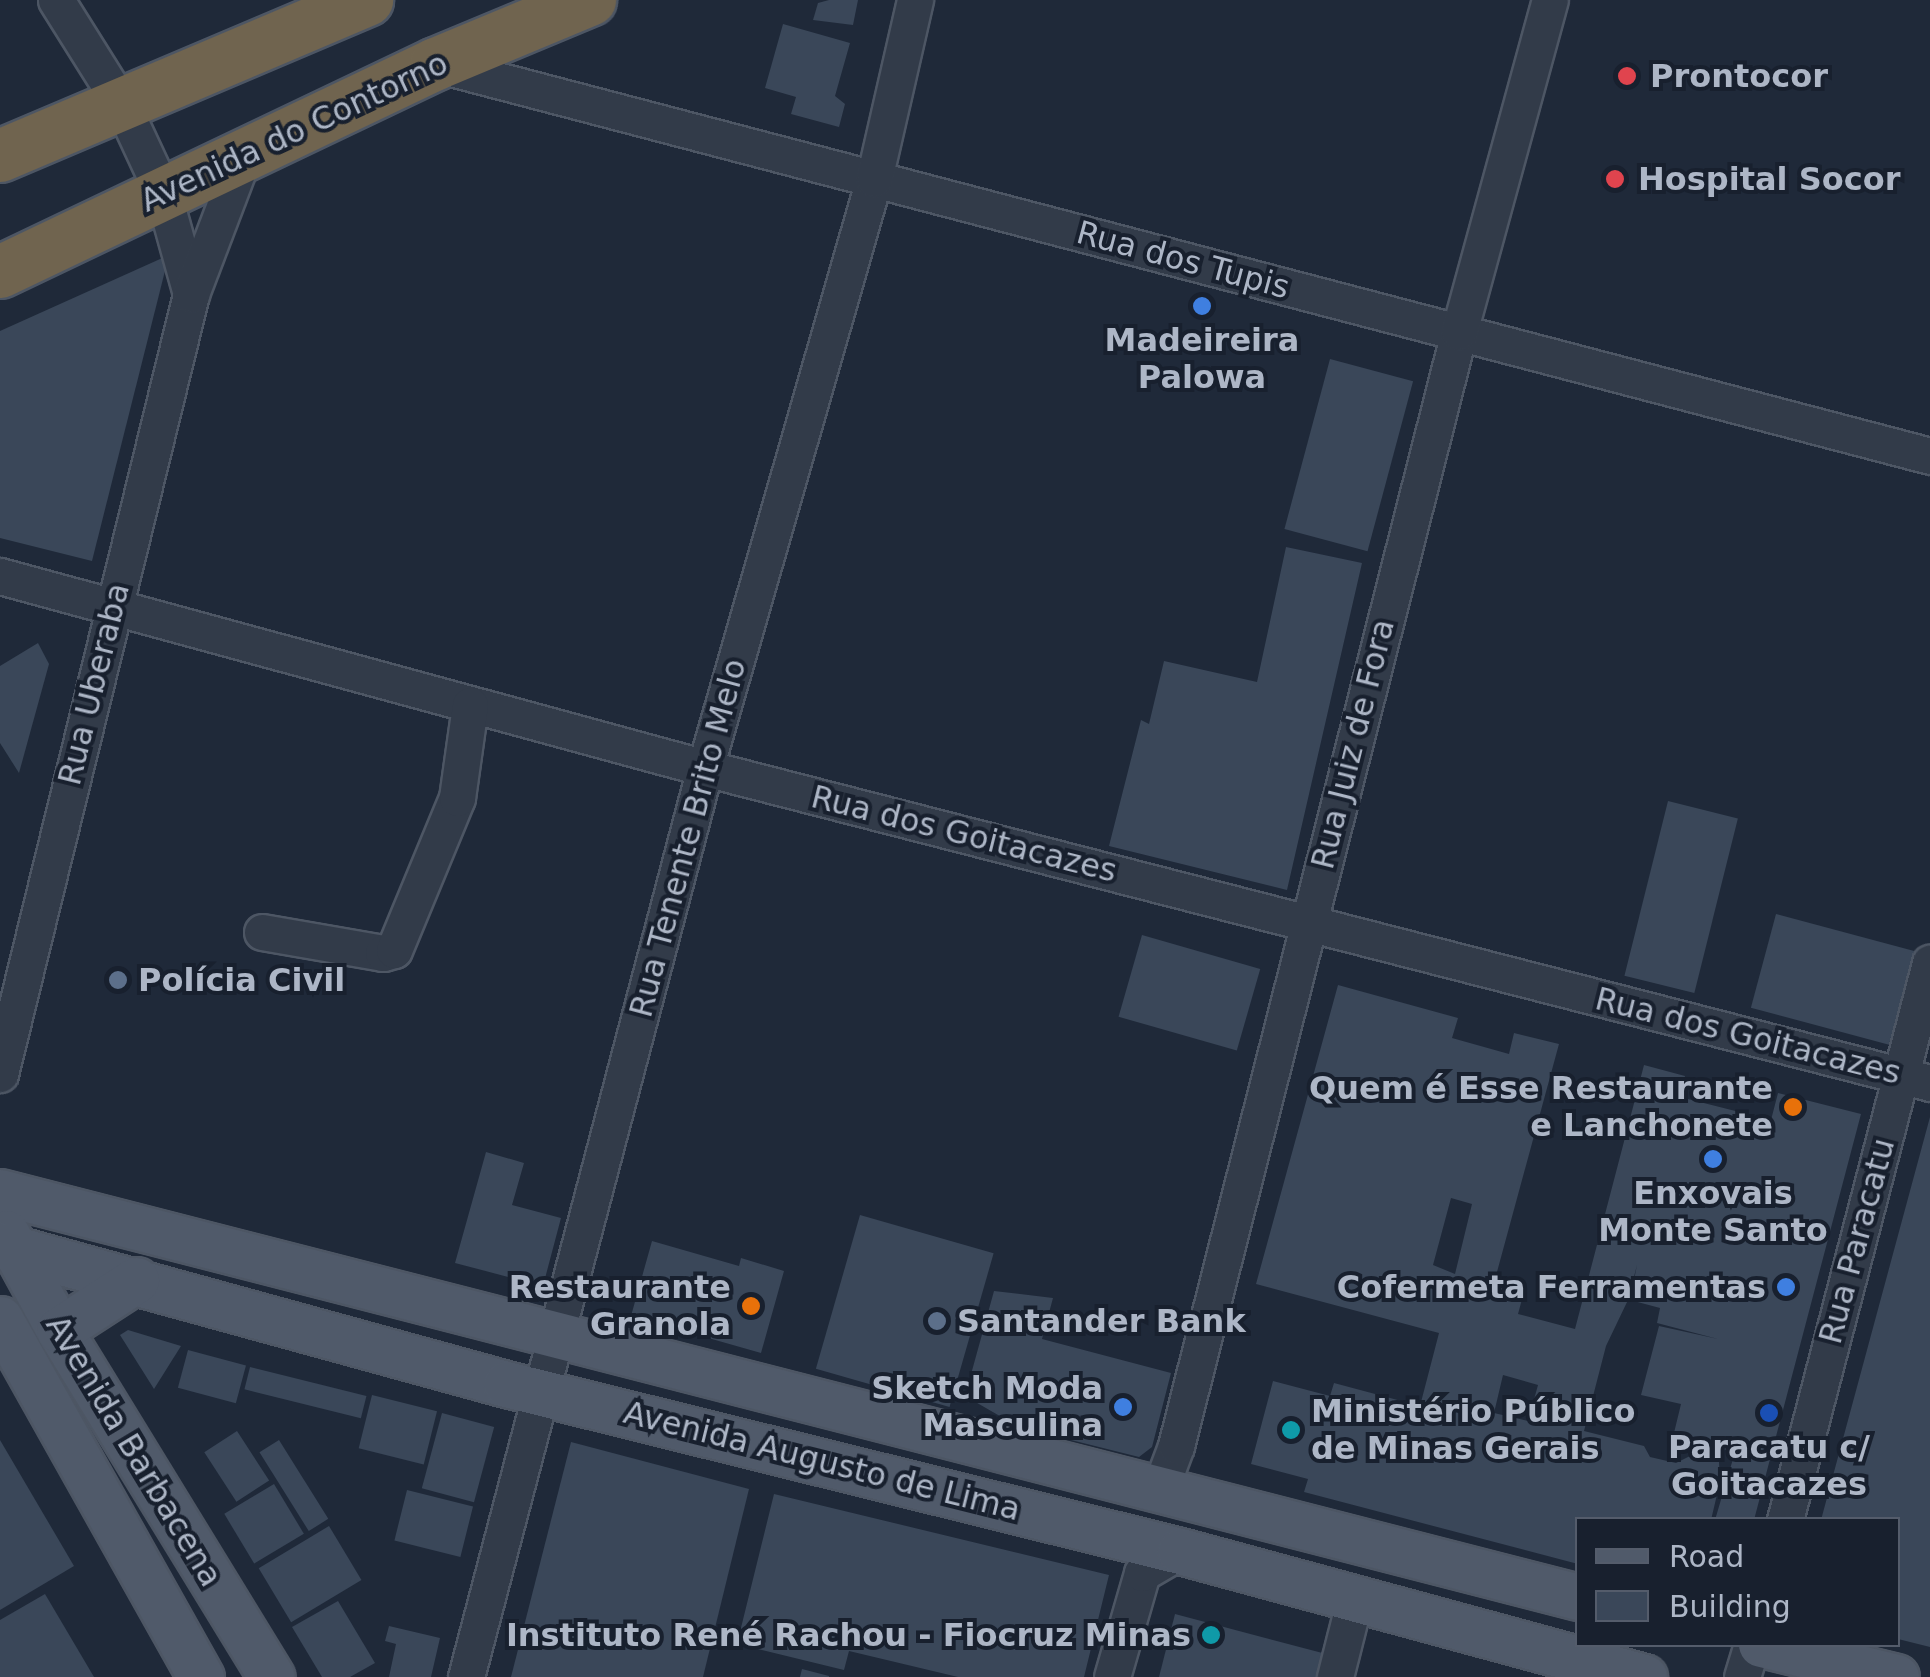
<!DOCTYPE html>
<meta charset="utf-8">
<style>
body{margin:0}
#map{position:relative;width:1930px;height:1677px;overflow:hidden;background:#1f2939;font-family:"DejaVu Sans",sans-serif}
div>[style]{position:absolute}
.building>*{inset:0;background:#3a4759;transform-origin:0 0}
.roads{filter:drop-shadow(2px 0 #4d5664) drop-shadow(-2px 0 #4d5664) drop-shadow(0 2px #4d5664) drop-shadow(0 -2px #4d5664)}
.minor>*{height:35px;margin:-17.5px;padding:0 17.5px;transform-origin:17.5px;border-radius:17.5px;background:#323b49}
.major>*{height:45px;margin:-22.5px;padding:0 22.5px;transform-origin:22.5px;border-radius:22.5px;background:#505a6a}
.highway>*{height:52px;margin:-26px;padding:0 26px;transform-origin:26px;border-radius:26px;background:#70644f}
.dots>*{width:28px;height:28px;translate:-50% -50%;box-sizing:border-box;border:5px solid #18202e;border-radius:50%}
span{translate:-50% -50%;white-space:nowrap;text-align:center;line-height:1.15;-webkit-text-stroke:8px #18202e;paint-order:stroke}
.poi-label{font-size:32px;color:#adb6c6;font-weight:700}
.left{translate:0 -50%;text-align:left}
.right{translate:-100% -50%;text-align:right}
.street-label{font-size:32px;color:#adb6c6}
.legend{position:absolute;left:1575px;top:1517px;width:325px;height:130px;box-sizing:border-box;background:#18202e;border:2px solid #545c6b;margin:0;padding:12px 18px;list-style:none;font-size:30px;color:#adb6c6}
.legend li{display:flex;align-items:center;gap:20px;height:50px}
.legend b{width:50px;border:2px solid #545c6b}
</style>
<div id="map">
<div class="building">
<i style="clip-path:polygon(829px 0,858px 0,853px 25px,813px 20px,818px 3px)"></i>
<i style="clip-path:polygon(783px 24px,850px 43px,835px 96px,845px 104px,839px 127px,791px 114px,796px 97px,765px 88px)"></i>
<i style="clip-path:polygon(169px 255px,92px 561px,0 538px,0 331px)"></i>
<i style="left:1330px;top:359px;width:86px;height:176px;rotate:15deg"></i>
<i style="clip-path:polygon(1286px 547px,1362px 563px,1287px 890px,1109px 846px,1141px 720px,1149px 724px,1164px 661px,1257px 682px)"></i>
<i style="clip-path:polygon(38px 643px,49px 664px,19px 773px,0 743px,0 666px)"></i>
<i style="left:1668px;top:801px;width:72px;height:180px;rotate:14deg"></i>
<i style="left:1776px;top:914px;width:143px;height:97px;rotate:15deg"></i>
<i style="left:1142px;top:935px;width:123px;height:85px;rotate:16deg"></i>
<i style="clip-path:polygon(evenodd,1338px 985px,1458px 1018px,1452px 1038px,1509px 1054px,1514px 1033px,1559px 1044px,1494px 1283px,1478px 1280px,1524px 1292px,1518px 1314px,1575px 1329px,1644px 1065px,1685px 1076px,1680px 1097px,1771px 1120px,1778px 1093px,1861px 1114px,1754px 1520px,1715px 1520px,1735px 1452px,1673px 1437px,1681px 1404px,1641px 1395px,1659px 1326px,1718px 1339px,1657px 1323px,1660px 1308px,1630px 1300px,1637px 1265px,1628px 1300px,1606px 1346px,1584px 1431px,1644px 1446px,1650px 1457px,1676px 1463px,1692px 1455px,1719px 1462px,1720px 1482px,1711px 1520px,1578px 1520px,1578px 1564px,1304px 1492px,1308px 1479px,1251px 1464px,1273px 1381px,1330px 1396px,1334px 1383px,1420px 1406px,1439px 1333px,1256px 1284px,1338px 985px,1451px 1198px,1472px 1204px,1455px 1274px,1433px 1265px,1451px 1198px,1338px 985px,1503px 1375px,1538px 1385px,1528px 1421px,1494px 1413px,1503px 1375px)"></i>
<i style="clip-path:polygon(1930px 1117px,1930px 1647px,1898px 1639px,1898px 1520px,1821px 1520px)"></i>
<i style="clip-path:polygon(486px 1152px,524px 1163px,512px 1205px,561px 1218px,543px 1286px,455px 1263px)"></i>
<i style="left:860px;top:1215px;width:139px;height:160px;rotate:16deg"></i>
<i style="clip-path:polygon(652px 1241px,739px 1266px,741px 1258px,784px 1271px,761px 1353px,631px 1316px)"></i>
<i style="clip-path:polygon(994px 1291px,1053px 1298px,1042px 1339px,1171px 1373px,1152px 1447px,1139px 1457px,1019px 1427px,965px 1396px)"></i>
<i style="clip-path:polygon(128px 1330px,181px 1346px,154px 1389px,120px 1335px)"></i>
<i style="left:188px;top:1350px;width:60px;height:39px;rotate:15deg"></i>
<i style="left:250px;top:1367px;width:120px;height:23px;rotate:14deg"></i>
<i style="left:372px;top:1395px;width:67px;height:55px;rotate:14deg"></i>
<i style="left:442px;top:1413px;width:54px;height:78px;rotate:15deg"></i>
<i style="left:237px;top:1431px;width:59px;height:39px;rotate:57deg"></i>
<i style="clip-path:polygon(0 1440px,74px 1566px,0 1610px)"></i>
<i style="left:279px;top:1440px;width:93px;height:23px;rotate:58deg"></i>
<i style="clip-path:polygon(571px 1442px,749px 1489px,703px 1677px,511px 1677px)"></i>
<i style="left:274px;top:1484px;width:58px;height:58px;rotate:59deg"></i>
<i style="left:407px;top:1490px;width:68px;height:52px;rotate:14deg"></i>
<i style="clip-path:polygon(774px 1494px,1109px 1575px,1084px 1677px,958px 1677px,849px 1651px,844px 1670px,737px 1644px)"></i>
<i style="left:329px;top:1526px;width:63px;height:82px;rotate:59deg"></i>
<i style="clip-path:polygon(45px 1594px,94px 1677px,0 1677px,0 1620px)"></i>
<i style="clip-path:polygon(338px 1601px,375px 1663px,350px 1677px,322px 1677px,292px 1627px)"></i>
<i style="clip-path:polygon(1175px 1614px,1330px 1655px,1324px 1677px,1159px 1677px)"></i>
<i style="clip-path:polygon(389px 1626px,440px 1638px,431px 1677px,389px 1677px,396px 1644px,385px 1641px)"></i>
<i style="clip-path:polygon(802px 1669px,829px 1676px,829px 1677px,800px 1677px)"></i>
</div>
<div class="roads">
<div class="minor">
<i style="left:56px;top:0;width:126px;rotate:57.9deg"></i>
<i style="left:123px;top:107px;width:95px;rotate:65.1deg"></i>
<i style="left:163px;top:193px;width:105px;rotate:74.5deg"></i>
<i style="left:436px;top:64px;width:1545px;rotate:14.7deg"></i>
<i style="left:0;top:576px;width:731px;rotate:15.23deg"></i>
<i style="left:705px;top:768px;width:1265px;rotate:14.42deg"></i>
<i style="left:262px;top:932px;width:123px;rotate:9.8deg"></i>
<i style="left:383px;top:953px;width:11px;rotate:-15deg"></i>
<i style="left:394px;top:950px;width:165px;rotate:-67.5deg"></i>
<i style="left:457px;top:798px;width:94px;rotate:-82deg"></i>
<i style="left:0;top:1074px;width:803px;rotate:-76.24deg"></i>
<i style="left:191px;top:294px;width:147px;rotate:-69.2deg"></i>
<i style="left:1160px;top:1489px;width:46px;rotate:-69.6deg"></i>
<i style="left:1176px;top:1446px;width:1149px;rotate:-75.75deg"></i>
<i style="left:1459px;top:332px;width:344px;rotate:-74.7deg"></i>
<i style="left:1785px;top:1520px;width:576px;rotate:-75.41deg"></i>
<i style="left:466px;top:1677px;width:940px;rotate:-75.27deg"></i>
<i style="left:705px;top:768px;width:613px;rotate:-73.99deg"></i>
<i style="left:874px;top:179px;width:184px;rotate:-77.1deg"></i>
<i style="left:1112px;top:1677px;width:108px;rotate:-73.9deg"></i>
<i style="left:1142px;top:1573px;width:44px;rotate:-30.1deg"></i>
<i style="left:1335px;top:1677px;width:81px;rotate:-75.8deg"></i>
<i style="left:1742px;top:1677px;width:34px;rotate:-73deg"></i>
</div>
<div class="major">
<i style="left:0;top:1192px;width:1629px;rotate:14.39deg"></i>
<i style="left:6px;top:1233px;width:111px;rotate:61.3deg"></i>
<i style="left:59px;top:1330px;width:407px;rotate:58.5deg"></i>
<i style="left:0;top:1245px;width:525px;rotate:15.36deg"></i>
<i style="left:506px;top:1384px;width:694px;rotate:13.92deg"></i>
<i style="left:1180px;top:1551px;width:481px;rotate:15.2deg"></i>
<i style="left:0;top:1319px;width:411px;rotate:60.7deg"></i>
<i style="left:59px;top:1330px;width:92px;rotate:-33deg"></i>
<i style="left:1761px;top:1644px;width:139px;rotate:13.7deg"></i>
</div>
<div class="highway">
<i style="left:0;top:156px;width:399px;rotate:-23deg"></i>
<i style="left:0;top:272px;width:483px;rotate:-25.5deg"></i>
<i style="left:436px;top:64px;width:167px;rotate:-22.6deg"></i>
</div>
</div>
<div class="dots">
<i style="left:1627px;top:76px;background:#e0444e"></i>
<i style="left:1615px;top:179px;background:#e0444e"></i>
<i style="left:1202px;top:306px;background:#3f7fe0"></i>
<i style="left:118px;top:980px;background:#5c6f8a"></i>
<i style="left:1793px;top:1107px;background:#e8710a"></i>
<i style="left:1713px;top:1159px;background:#3f7fe0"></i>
<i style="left:1786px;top:1287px;background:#3f7fe0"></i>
<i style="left:751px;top:1306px;background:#e8710a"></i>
<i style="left:937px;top:1321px;background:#5c6f8a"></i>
<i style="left:1123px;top:1407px;background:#3f7fe0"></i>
<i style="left:1769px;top:1413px;background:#1a4fb4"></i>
<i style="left:1291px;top:1430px;background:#0f9aa8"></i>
<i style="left:1211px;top:1635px;background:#0f9aa8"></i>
</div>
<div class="poi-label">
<span class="left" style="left:1650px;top:76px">Prontocor</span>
<span class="left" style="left:1638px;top:179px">Hospital Socor</span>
<span style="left:1202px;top:359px">Madeireira<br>Palowa</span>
<span class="left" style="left:138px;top:980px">Polícia Civil</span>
<span class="right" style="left:1773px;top:1107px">Quem é Esse Restaurante<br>e Lanchonete</span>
<span style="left:1713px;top:1212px">Enxovais<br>Monte Santo</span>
<span class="right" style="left:1766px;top:1287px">Cofermeta Ferramentas</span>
<span class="right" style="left:731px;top:1306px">Restaurante<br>Granola</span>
<span class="left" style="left:957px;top:1321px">Santander Bank</span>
<span class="right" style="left:1103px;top:1407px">Sketch Moda<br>Masculina</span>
<span class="left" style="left:1311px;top:1430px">Ministério Público<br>de Minas Gerais</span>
<span style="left:1769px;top:1466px">Paracatu c/<br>Goitacazes</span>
<span class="right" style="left:1191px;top:1635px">Instituto René Rachou - Fiocruz Minas</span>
</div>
<div class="street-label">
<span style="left:294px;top:132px;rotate:-25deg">Avenida do Contorno</span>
<span style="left:1183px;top:260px;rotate:15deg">Rua dos Tupis</span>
<span style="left:94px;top:684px;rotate:-76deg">Rua Uberaba</span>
<span style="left:1353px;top:744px;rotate:-76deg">Rua Juiz de Fora</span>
<span style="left:964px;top:834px;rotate:14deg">Rua dos Goitacazes</span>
<span style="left:688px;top:838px;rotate:-75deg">Rua Tenente Brito Melo</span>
<span style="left:1748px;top:1036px;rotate:14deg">Rua dos Goitacazes</span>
<span style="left:1857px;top:1241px;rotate:-75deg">Rua Paracatu</span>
<span style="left:134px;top:1451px;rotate:59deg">Avenida Barbacena</span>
<span style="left:822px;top:1461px;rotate:14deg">Avenida Augusto de Lima</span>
</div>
<ul class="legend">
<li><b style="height:12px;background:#505a6a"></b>Road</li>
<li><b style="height:28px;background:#3a4759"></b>Building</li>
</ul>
</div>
